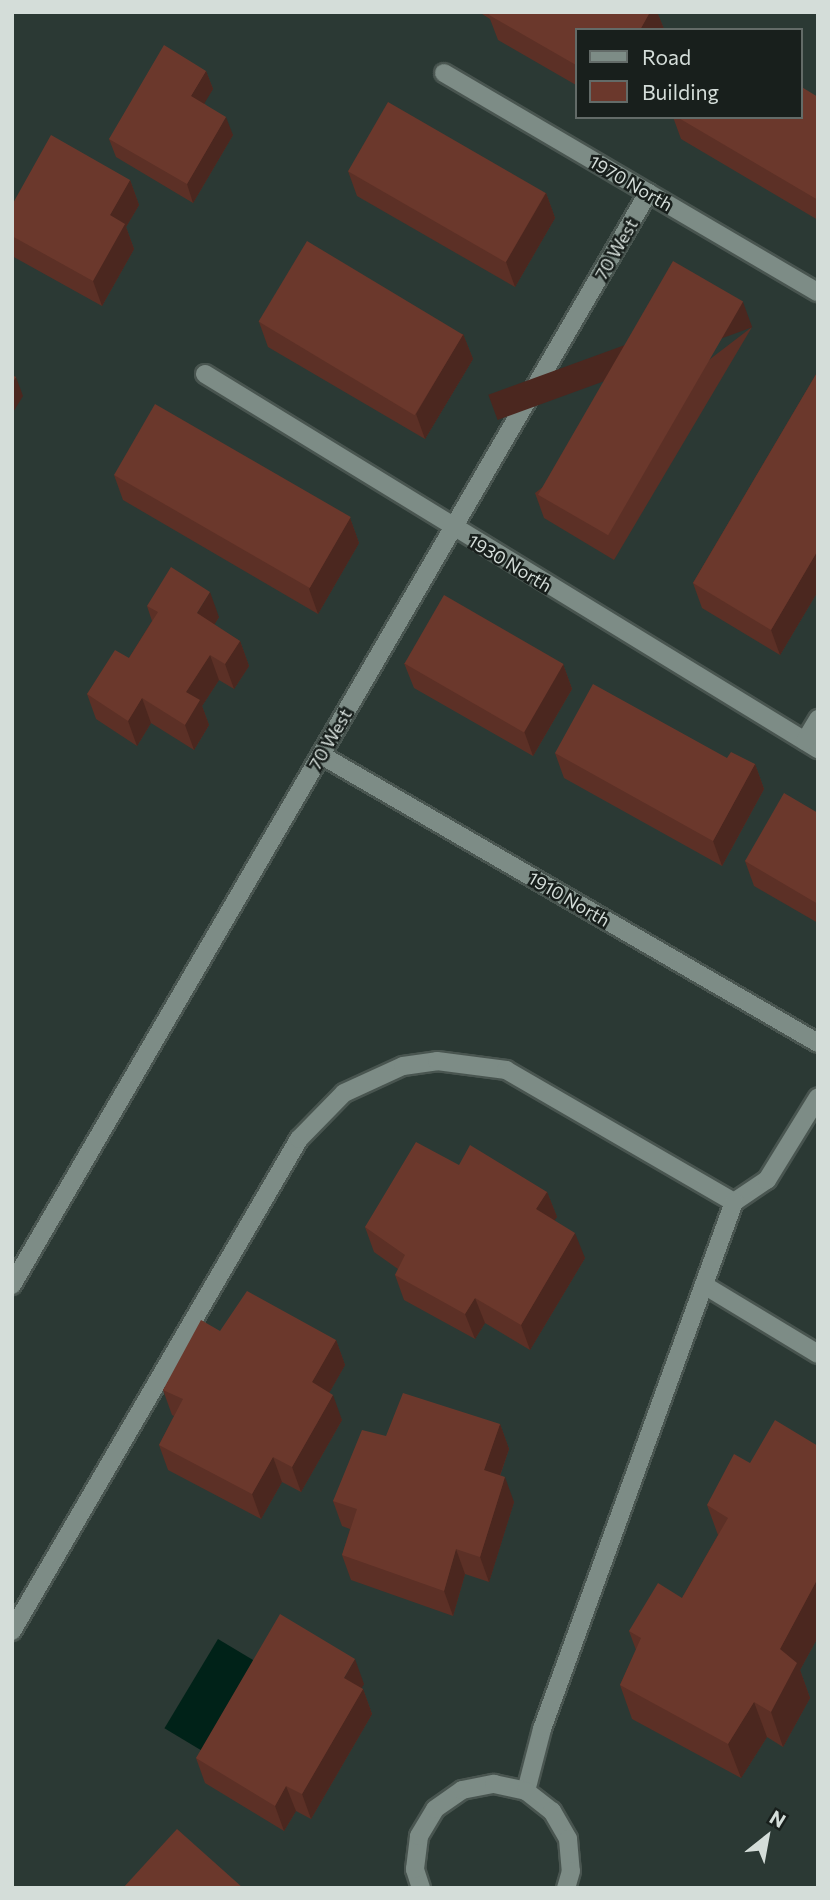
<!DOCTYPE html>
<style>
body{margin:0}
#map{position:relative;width:830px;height:1900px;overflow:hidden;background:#2b3934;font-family:Commissioner,sans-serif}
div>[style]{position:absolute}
.water>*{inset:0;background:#002218;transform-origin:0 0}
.roads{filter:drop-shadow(2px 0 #495550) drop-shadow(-2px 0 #495550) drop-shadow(0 2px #495550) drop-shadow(0 -2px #495550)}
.minor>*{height:18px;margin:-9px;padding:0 9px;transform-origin:9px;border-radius:9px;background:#7d8c86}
.wall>*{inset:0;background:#5c3026}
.shaded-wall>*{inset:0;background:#4b271f;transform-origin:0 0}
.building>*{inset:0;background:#6b382c;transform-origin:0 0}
span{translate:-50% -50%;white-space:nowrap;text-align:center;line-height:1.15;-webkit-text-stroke:5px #181f1c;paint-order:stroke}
.street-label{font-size:18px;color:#d4ddd9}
.frame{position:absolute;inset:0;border:14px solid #d4ddd9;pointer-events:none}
.legend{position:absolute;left:575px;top:28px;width:228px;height:91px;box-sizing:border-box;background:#181f1c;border:2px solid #636b68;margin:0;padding:9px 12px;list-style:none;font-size:21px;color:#d4ddd9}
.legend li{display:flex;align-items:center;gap:14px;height:35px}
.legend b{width:35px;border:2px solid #636b68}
.north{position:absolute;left:732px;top:1802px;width:70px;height:70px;-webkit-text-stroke:5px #181f1c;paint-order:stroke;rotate:31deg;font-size:19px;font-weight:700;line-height:28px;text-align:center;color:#d4ddd9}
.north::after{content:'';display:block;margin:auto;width:24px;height:32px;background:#d4ddd9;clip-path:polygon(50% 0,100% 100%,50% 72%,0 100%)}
</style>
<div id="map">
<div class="water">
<i style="left:218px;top:1639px;width:51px;height:104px;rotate:31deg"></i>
</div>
<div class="roads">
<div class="minor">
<i style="left:444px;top:73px;width:433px;rotate:30.4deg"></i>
<i style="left:205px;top:374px;width:719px;rotate:31.46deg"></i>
<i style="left:805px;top:741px;width:26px;rotate:-59deg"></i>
<i style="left:321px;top:755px;width:574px;rotate:30.09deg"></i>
<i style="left:12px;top:1285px;width:1264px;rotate:-59.78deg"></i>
<i style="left:704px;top:1285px;width:133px;rotate:31.2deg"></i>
<i style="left:12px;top:1631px;width:570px;rotate:-59.74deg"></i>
<i style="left:299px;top:1139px;width:64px;rotate:-45.6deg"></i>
<i style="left:344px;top:1093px;width:65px;rotate:-24.6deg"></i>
<i style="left:403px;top:1066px;width:34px;rotate:-8deg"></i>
<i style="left:437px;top:1061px;width:70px;rotate:7.4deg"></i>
<i style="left:506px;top:1070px;width:263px;rotate:30.1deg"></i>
<i style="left:734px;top:1202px;width:40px;rotate:-34deg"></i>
<i style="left:767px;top:1180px;width:97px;rotate:-58.4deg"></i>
<i style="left:526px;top:1791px;width:64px;rotate:-75.5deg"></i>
<i style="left:542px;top:1729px;width:561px;rotate:-69.98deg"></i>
<i style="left:421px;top:1888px;width:20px;rotate:-108deg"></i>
<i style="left:415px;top:1869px;width:33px;rotate:-83deg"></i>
<i style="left:419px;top:1836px;width:31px;rotate:-59deg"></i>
<i style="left:435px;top:1809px;width:33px;rotate:-35deg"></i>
<i style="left:462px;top:1790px;width:33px;rotate:-11deg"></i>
<i style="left:494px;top:1784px;width:33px;rotate:12deg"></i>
<i style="left:526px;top:1791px;width:33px;rotate:38deg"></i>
<i style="left:552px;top:1811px;width:32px;rotate:60deg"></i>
<i style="left:568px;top:1839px;width:32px;rotate:85deg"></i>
<i style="left:571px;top:1871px;width:18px;rotate:106deg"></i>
</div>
</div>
<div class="wall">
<i style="clip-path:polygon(479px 12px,657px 12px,664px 29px,576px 30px,576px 85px,498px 40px,490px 19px)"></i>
<i style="clip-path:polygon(206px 71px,213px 89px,204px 103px,233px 135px,193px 203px,116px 157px,109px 139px)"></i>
<i style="clip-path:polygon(818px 97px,818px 220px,681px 139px,673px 117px,800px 117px)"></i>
<i style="clip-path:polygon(348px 171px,546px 193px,555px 218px,515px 287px,357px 196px)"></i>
<i style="clip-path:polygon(130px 180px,139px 205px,126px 227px,134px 249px,102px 306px,12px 256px,12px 205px)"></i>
<i style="clip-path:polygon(259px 322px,463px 334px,473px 359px,425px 439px,268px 347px)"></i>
<i style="clip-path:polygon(752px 327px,614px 560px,544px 518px,535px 493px)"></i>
<i style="clip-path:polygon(818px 371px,818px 591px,780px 655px,702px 608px,693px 583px)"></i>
<i style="clip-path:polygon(114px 475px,350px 518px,359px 543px,318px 614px,123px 500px)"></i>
<i style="clip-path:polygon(147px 606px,219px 617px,214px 625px,240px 641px,249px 666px,234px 689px,219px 680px,202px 706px,209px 725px,194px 750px,151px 723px,137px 746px,96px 719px,87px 694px,129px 658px,152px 621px)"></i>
<i style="clip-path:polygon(404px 663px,563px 664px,572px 689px,533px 756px,414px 688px)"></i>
<i style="clip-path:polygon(555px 753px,727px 758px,755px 764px,764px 789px,722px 866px,564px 778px)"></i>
<i style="clip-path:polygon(818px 813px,818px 923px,754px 886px,745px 861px)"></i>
<i style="clip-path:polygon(459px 1165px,547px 1192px,557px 1217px,554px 1220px,585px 1258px,530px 1350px,485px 1323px,475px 1339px,404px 1300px,395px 1275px,398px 1269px,374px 1252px,365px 1227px)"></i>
<i style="clip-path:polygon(220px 1331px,336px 1340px,345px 1365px,329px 1393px,342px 1420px,301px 1492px,282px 1482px,261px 1519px,168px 1470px,159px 1445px,174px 1416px,172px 1415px,163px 1390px)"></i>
<i style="clip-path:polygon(500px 1424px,509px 1449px,500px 1476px,514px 1502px,489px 1582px,465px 1574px,453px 1616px,351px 1580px,342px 1555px,350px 1529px,342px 1526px,333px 1501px,386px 1436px)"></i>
<i style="clip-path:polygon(818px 1446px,818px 1637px,800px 1670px,810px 1698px,783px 1747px,767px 1737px,741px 1778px,632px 1719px,620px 1685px,636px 1650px,629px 1631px,682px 1598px,718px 1535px,707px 1505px,750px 1463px)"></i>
<i style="clip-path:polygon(364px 1684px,361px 1688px,363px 1689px,372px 1714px,311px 1819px,296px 1811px,284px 1831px,205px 1783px,196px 1758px)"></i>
</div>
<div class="shaded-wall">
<i style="clip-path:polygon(650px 12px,657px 12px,664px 29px,640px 30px)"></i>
<i style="clip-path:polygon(206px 71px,213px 89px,198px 114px,191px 96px)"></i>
<i style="clip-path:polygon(226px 117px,233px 135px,193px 203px,187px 184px)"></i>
<i style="clip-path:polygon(130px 180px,139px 205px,126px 227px,134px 249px,102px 306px,93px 281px,110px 215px)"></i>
<i style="clip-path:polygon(546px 193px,555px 218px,515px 287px,506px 262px)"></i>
<i style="left:743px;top:302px;width:27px;height:271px;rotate:70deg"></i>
<i style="clip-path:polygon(463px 334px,473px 359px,425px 439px,416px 414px)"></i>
<i style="clip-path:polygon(16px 377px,23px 396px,12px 414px,12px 384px)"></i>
<i style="clip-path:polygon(350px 518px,359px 543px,318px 614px,309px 589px)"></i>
<i style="clip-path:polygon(818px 550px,818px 591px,780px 655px,771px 630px)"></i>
<i style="clip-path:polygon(210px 592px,219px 617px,206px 638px,197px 613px)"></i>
<i style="clip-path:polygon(240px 641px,249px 666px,234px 689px,225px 664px)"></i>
<i style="clip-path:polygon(210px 655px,219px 680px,202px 706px,209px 725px,194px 750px,185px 725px,186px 692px)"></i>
<i style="clip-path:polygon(563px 664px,572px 689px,533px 756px,524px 731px)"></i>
<i style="clip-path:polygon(142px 698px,151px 723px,137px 746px,128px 721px)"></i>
<i style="clip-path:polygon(755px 764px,764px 789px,722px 866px,713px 841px)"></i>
<i style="clip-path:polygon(547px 1192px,557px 1217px,545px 1234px,536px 1209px)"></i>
<i style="clip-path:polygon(575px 1233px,585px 1258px,530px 1350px,521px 1325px)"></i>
<i style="clip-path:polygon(475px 1298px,485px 1323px,475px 1339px,465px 1314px)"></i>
<i style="clip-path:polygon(336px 1340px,345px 1365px,321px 1407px,312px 1382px)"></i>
<i style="clip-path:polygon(333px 1395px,342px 1420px,301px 1492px,292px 1467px)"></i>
<i style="clip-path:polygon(500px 1424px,509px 1449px,493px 1495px,484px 1470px)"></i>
<i style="clip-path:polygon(273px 1457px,282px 1482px,261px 1519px,252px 1494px)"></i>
<i style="clip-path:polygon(505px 1477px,514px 1502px,489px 1582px,480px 1557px)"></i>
<i style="clip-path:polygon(456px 1549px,465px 1574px,453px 1616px,444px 1591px)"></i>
<i style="clip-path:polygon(818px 1578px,818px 1637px,800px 1670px,810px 1698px,783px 1747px,771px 1712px,780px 1649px)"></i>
<i style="clip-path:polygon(355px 1659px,364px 1684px,353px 1703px,344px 1678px)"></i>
<i style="clip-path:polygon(363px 1689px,372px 1714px,311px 1819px,302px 1794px)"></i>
<i style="clip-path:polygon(754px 1702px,767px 1737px,741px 1778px,728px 1744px)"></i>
<i style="clip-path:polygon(286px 1786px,296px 1811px,284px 1831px,275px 1806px)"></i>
</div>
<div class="building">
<i style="clip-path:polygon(491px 12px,650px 12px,640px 30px,576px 30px,576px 65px,489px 15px)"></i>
<i style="clip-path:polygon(164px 45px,206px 71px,191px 96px,226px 117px,187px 184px,109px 139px)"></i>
<i style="clip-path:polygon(800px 86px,818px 97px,818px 200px,677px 117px,800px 117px)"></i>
<i style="left:388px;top:102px;width:182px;height:80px;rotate:30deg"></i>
<i style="clip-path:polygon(51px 135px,130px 180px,110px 215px,125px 224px,93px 281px,12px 236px,12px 205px)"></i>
<i style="left:307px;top:241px;width:182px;height:94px;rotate:31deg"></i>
<i style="left:673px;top:261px;width:81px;height:270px;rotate:30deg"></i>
<i style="clip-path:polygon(818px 371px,818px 550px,771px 630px,693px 583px)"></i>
<i style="clip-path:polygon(12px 375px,16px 377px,12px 384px)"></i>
<i style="left:155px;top:404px;width:226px;height:82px;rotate:30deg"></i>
<i style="clip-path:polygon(171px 567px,210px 592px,197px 613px,240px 641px,225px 664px,210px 655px,186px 692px,200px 700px,185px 725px,142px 698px,128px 721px,87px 694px,115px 650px,129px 658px,158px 612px,147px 606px)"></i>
<i style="left:444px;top:595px;width:138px;height:79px;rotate:30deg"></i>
<i style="clip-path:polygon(593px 684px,727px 758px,731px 752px,755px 764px,713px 841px,555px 753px)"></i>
<i style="clip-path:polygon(784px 793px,818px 813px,818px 904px,745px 861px)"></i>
<i style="clip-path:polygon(416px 1142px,459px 1165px,470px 1145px,547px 1192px,536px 1209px,575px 1233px,521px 1325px,475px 1298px,465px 1314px,395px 1275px,405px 1255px,365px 1227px)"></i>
<i style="clip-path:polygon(247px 1291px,336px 1340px,312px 1382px,333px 1395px,292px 1467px,273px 1457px,252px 1494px,159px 1445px,183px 1399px,163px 1390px,201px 1320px,220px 1331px)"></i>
<i style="clip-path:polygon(403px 1393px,500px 1424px,484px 1470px,505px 1477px,480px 1557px,456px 1549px,444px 1591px,342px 1555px,357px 1509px,333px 1501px,362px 1430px,386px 1436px)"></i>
<i style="clip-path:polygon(775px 1420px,818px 1446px,818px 1578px,780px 1649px,797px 1663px,771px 1712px,754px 1702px,728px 1744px,620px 1685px,641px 1638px,629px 1631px,658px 1583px,682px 1598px,728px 1518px,707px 1505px,734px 1454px,750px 1463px)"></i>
<i style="clip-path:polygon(280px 1614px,355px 1659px,344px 1678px,363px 1689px,302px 1794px,286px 1786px,275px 1806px,196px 1758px)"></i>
<i style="clip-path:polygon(177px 1829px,243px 1888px,123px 1888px)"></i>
</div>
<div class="street-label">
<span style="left:631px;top:183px;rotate:30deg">1970 North</span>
<span style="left:616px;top:249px;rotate:-60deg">70 West</span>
<span style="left:510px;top:563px;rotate:31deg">1930 North</span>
<span style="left:330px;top:739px;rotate:-60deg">70 West</span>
<span style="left:569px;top:899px;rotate:30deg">1910 North</span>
</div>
<div class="frame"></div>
<ul class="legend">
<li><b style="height:9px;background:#7d8c86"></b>Road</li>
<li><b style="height:19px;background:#6b382c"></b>Building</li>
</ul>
<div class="north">N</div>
</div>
